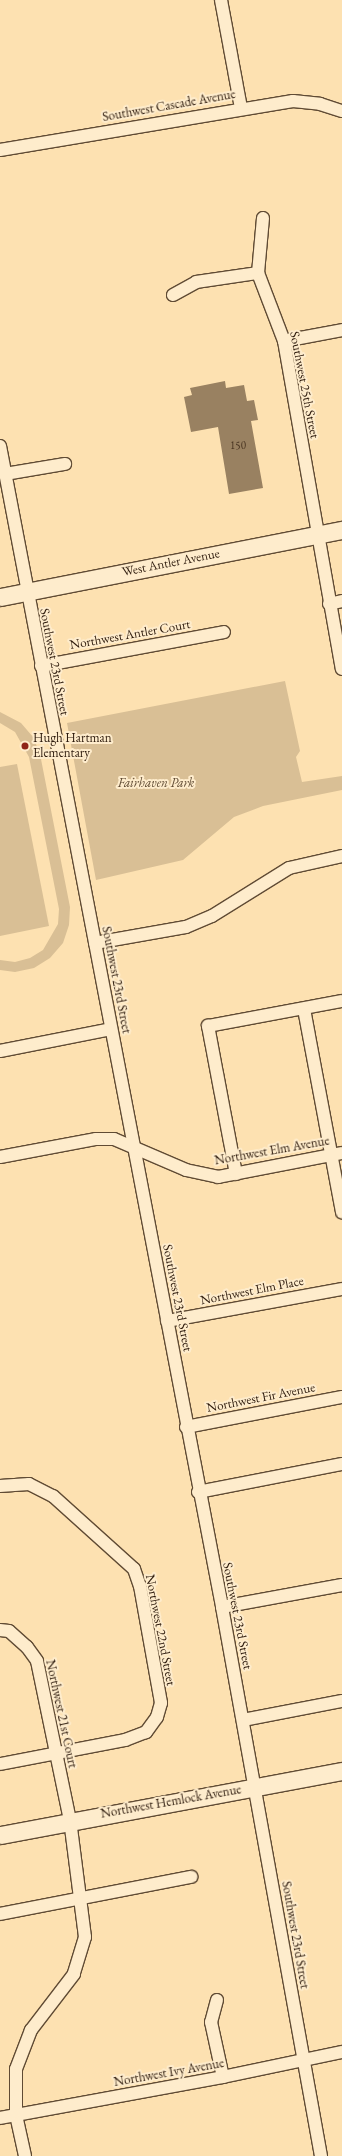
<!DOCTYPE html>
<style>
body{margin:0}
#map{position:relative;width:342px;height:2156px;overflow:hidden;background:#fde1b1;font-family:"EB Garamond",serif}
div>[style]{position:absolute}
.green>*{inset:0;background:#d9bf95}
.building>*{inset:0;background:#998161}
.roads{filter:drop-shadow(1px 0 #604b34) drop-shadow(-1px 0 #604b34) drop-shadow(0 1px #604b34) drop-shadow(0 -1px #604b34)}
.street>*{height:12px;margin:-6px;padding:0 6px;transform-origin:6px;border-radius:6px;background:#feeccc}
.secondary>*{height:17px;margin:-8.5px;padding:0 8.5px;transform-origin:8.5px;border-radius:8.5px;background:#feeccc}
.dots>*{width:11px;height:11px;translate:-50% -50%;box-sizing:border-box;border:2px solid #feeccc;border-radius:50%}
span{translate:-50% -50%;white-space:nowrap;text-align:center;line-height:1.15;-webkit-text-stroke:4px #feeccc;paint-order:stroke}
.number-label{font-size:11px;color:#473320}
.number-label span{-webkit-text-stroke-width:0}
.street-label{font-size:13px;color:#2c190b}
.poi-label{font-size:13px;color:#2c190b}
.left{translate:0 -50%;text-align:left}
.park-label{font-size:13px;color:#604b34;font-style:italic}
</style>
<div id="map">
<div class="green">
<i style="clip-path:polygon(285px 681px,300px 751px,296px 757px,302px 782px,342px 776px,342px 790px,263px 806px,234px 817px,183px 860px,96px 880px,67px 723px)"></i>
<i style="clip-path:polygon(0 712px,21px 723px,33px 737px,40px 754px,70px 907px,69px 925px,63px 943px,50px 958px,34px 968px,15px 972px,0 970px,0 960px,15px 962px,30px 958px,43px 950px,58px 924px,59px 909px,29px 757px,15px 732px,0 723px)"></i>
<i style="clip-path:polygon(17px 764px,49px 926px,0 936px,0 767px)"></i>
</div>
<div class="building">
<i style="clip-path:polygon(225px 381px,226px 388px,244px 385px,247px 401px,254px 400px,258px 420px,251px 421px,263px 488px,229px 494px,218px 427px,191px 432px,184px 397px,192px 395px,190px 388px)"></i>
</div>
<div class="roads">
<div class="street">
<i style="left:221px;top:0;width:110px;rotate:79.5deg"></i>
<i style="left:0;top:150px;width:297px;rotate:-9.5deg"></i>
<i style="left:293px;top:101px;width:27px;rotate:6deg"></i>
<i style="left:320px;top:104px;width:23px;rotate:18deg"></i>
<i style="left:263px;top:218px;width:55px;rotate:95.2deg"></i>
<i style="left:258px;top:273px;width:73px;rotate:69.1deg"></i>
<i style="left:284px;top:341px;width:333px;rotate:80deg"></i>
<i style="left:173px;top:295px;width:26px;rotate:-29deg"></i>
<i style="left:196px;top:282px;width:63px;rotate:-8.3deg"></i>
<i style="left:284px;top:341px;width:59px;rotate:-10.7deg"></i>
<i style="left:0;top:446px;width:1182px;rotate:79.17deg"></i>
<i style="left:222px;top:1607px;width:558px;rotate:79.78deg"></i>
<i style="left:5px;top:474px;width:61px;rotate:-9.5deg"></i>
<i style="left:329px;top:604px;width:13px;rotate:-13deg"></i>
<i style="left:41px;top:666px;width:186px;rotate:-10.5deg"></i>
<i style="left:95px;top:943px;width:92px;rotate:-10deg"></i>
<i style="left:186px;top:927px;width:28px;rotate:-23deg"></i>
<i style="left:212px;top:916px;width:91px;rotate:-31.9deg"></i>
<i style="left:289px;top:868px;width:54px;rotate:-12.8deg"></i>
<i style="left:304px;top:1009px;width:207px;rotate:79.4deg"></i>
<i style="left:0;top:1051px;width:113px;rotate:-11.2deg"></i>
<i style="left:0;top:1157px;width:98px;rotate:-10.6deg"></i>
<i style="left:96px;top:1139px;width:18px"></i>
<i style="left:114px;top:1139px;width:78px;rotate:23.3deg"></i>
<i style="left:186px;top:1170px;width:33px;rotate:12deg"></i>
<i style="left:218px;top:1177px;width:126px;rotate:-11deg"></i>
<i style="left:236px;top:1174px;width:151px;rotate:-100.7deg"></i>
<i style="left:208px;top:1026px;width:136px;rotate:-10.6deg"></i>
<i style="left:167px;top:1321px;width:178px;rotate:-10.4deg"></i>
<i style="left:186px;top:1427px;width:159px;rotate:-10.9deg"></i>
<i style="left:0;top:1486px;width:29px;rotate:-4deg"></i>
<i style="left:29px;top:1484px;width:27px;rotate:27deg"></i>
<i style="left:53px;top:1496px;width:109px;rotate:42deg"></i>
<i style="left:134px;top:1569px;width:18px;rotate:71deg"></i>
<i style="left:140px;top:1586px;width:119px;rotate:79.8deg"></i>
<i style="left:161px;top:1703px;width:15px;rotate:106deg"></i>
<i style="left:157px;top:1717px;width:19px;rotate:126deg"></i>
<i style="left:146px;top:1732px;width:22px;rotate:159deg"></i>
<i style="left:125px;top:1740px;width:127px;rotate:169.1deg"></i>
<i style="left:198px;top:1492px;width:147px;rotate:-11deg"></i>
<i style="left:222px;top:1607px;width:122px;rotate:-10.4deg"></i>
<i style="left:0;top:1630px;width:9px;rotate:6deg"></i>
<i style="left:9px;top:1631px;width:24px;rotate:42deg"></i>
<i style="left:27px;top:1647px;width:17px;rotate:54deg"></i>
<i style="left:37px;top:1661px;width:162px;rotate:78.3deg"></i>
<i style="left:70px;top:1820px;width:118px;rotate:82.7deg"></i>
<i style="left:85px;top:1937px;width:39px;rotate:107deg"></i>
<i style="left:74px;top:1974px;width:71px;rotate:127.5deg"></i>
<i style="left:31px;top:2030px;width:42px;rotate:111deg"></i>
<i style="left:16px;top:2069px;width:46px;rotate:90deg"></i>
<i style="left:16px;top:2115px;width:42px;rotate:77.6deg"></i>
<i style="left:243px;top:1720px;width:101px;rotate:-10.9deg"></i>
<i style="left:0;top:1914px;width:195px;rotate:-11deg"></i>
<i style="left:217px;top:2000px;width:23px;rotate:105deg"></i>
<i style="left:211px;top:2022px;width:56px;rotate:77.7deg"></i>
<i style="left:0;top:2118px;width:227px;rotate:-10.4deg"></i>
<i style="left:223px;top:2077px;width:122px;rotate:-11.9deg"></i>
</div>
<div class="secondary">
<i style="left:0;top:597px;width:349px;rotate:-11.1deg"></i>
<i style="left:0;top:1835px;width:348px;rotate:-10.6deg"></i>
</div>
</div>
<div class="dots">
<i style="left:25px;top:746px;background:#8f2418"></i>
</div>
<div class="number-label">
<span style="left:238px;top:445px">150</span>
</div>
<div class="street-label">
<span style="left:169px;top:106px;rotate:-10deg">Southwest Cascade Avenue</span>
<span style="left:304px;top:385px;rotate:79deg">Southwest 25th Street</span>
<span style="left:171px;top:563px;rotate:-11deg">West Antler Avenue</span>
<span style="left:130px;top:635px;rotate:-10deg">Northwest Antler Court</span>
<span style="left:54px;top:662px;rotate:79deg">Southwest 23rd Street</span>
<span style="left:116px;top:980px;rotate:79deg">Southwest 23rd Street</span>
<span style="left:272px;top:1151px;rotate:-10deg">Northwest Elm Avenue</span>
<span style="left:252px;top:1291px;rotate:-11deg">Northwest Elm Place</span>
<span style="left:177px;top:1298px;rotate:79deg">Southwest 23rd Street</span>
<span style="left:261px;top:1398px;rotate:-11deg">Northwest Fir Avenue</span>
<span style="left:237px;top:1616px;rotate:79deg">Southwest 23rd Street</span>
<span style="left:160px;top:1630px;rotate:79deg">Northwest 22nd Street</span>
<span style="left:61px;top:1714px;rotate:78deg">Northwest 21st Court</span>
<span style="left:171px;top:1802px;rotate:-10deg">Northwest Hemlock Avenue</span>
<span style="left:295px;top:1935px;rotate:80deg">Southwest 23rd Street</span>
<span style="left:169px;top:2073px;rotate:-10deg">Northwest Ivy Avenue</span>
</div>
<div class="poi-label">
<span class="left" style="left:33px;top:746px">Hugh Hartman<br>Elementary</span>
</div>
<div class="park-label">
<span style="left:156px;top:783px">Fairhaven Park</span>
</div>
</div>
